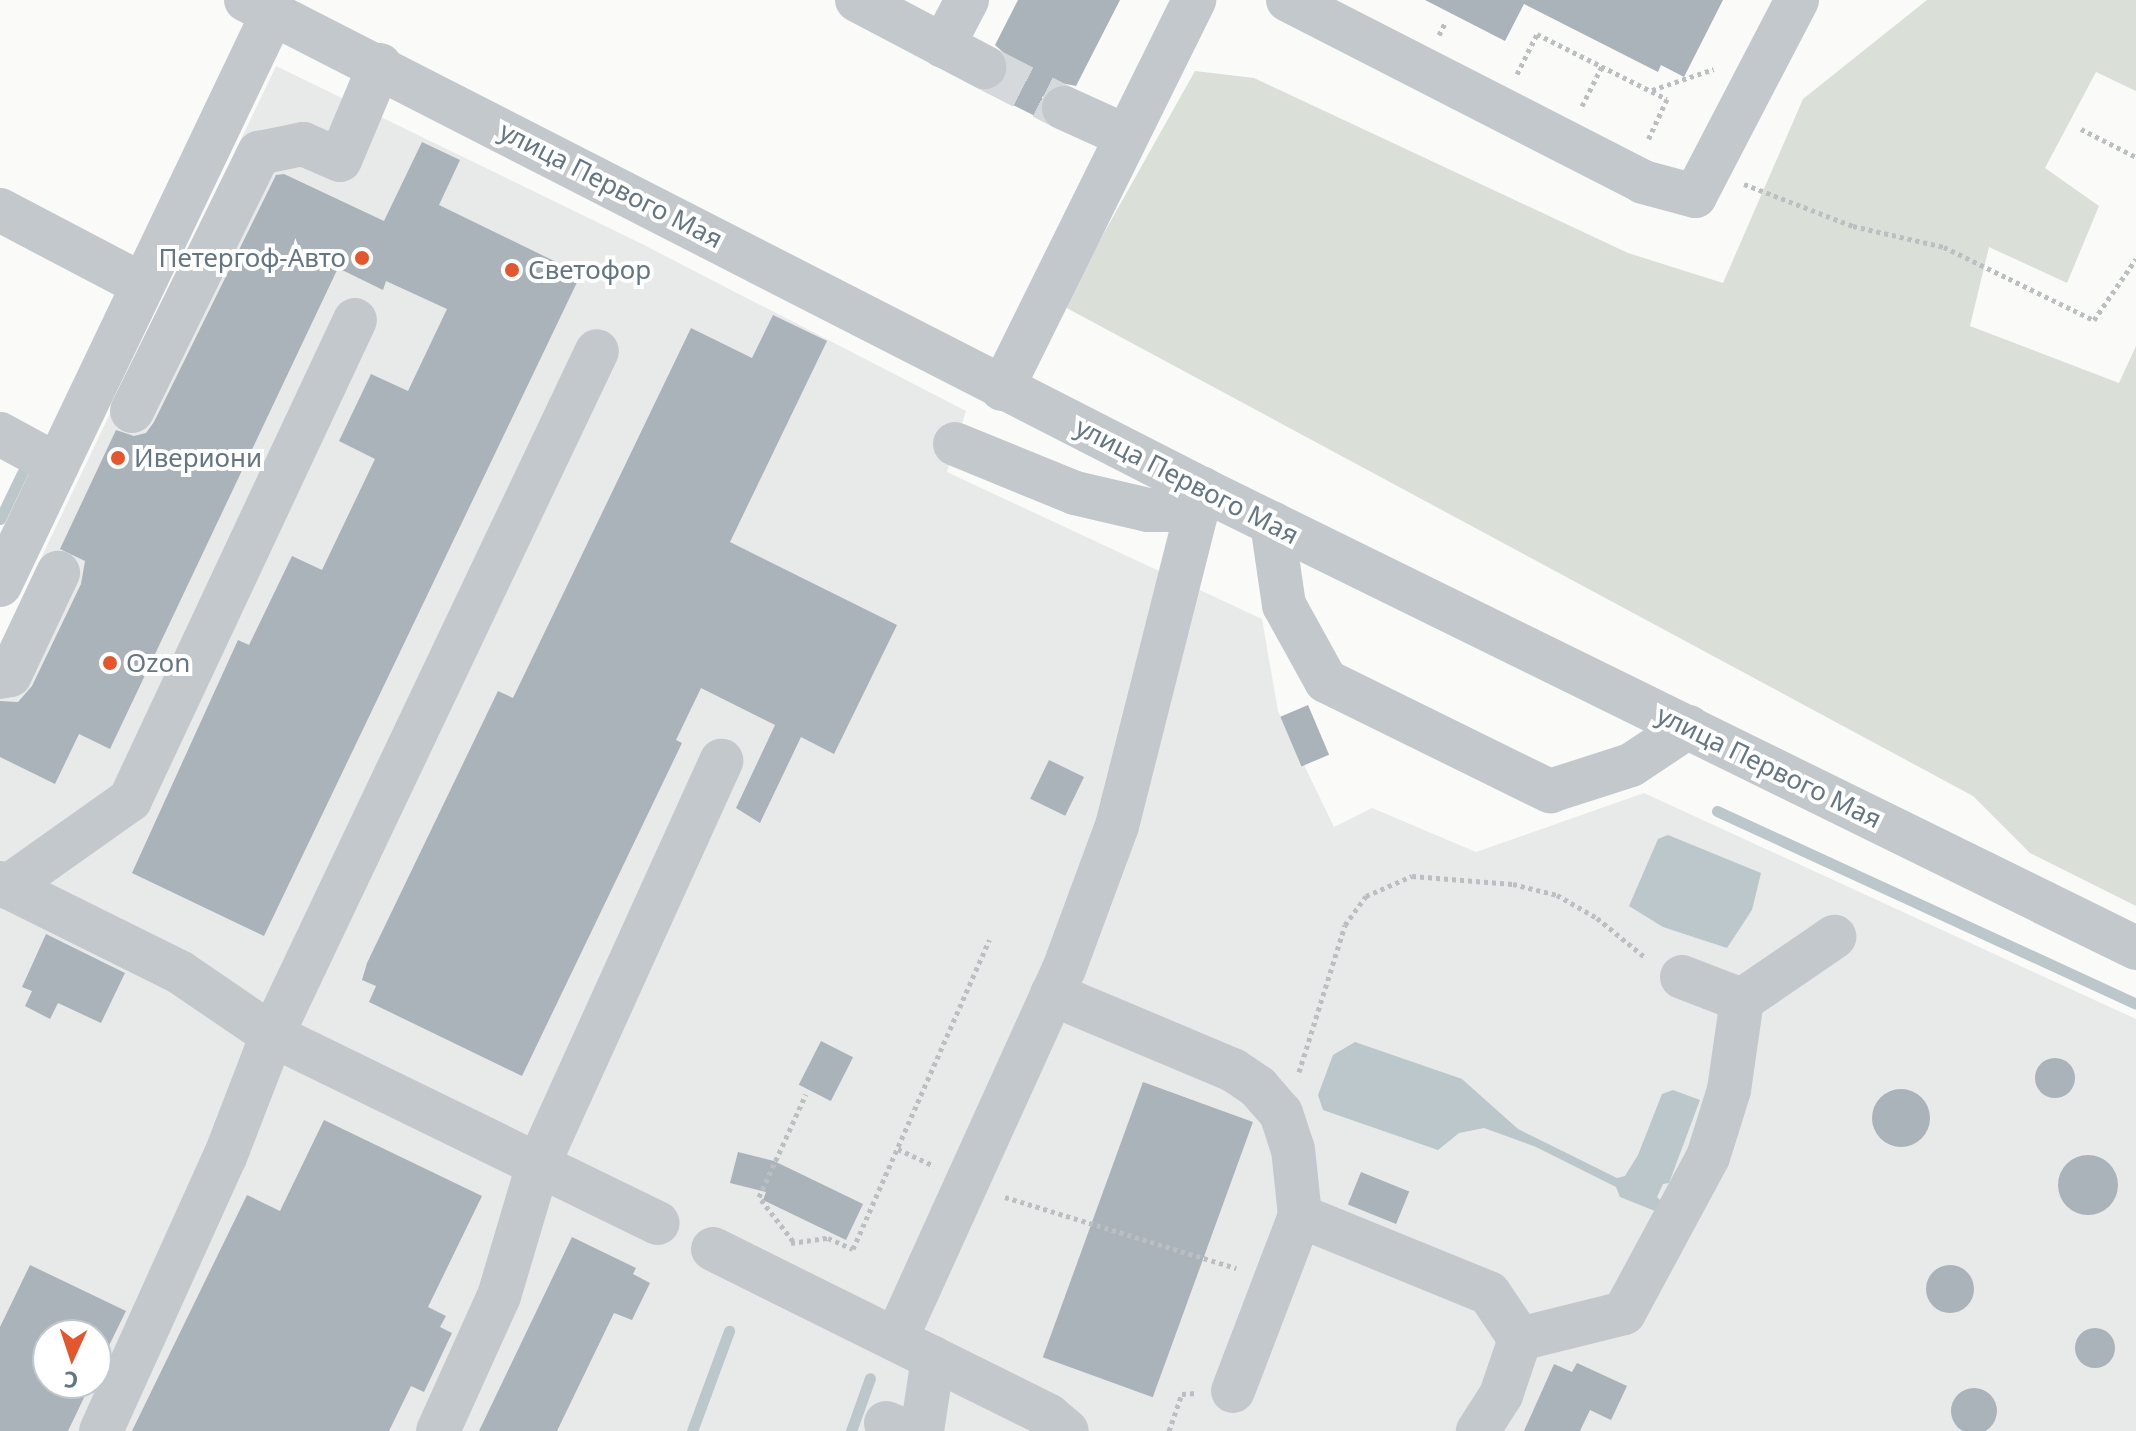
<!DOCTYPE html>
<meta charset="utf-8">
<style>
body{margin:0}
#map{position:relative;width:2136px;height:1431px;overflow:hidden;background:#fafaf8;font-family:"Noto Sans",sans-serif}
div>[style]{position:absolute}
.built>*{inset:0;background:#e8e9e9}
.green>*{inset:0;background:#dadfd7}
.water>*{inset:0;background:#bbc7cb}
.stream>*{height:11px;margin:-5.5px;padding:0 5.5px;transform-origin:5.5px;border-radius:5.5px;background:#bbc7cb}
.building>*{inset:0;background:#aab3b9;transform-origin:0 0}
.round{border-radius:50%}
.minor-tunnel>*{height:44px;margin-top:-22px;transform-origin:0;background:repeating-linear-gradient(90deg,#d5d9db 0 44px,transparent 0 66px)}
.path>*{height:5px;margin-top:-2.5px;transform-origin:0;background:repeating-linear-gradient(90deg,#bbbfc2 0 4px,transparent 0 8px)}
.minor>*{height:44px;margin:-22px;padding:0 22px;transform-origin:22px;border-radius:22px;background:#c3c8cc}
.dots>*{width:22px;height:22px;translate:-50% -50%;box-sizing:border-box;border:4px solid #fff;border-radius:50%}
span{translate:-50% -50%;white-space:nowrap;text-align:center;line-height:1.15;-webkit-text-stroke:8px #fff;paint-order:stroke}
.street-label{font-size:26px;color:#657683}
.poi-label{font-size:26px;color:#657683}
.right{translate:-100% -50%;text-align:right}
.left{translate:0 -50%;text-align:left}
.north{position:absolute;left:32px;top:1319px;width:80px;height:80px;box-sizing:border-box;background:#fff;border:2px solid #c1c8cd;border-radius:50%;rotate:183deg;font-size:22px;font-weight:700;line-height:32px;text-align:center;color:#657683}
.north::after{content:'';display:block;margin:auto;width:28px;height:36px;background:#e4572e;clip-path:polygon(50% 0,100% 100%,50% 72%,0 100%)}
</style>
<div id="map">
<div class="built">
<i style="clip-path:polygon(evenodd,276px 66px,642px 244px,966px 411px,947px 472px,1262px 619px,1278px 711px,1334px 827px,1372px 808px,1476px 852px,1644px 793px,2136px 1019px,2136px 1431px,0 1431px,0 644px,276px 66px,48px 1335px,96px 1335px,96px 1383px,48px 1383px,48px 1335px)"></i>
</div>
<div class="green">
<i style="clip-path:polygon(1927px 0,2136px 0,2136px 91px,2096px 72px,2045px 168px,2099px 206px,2067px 283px,1989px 247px,1970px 326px,2119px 383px,2136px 346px,2136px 906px,2030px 853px,1973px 796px,1063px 306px,1195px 71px,1254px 78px,1628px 253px,1723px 283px,1803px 99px)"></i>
</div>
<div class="water">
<i style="clip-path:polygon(1668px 835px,1761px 873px,1752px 910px,1727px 948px,1663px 927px,1629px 906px,1658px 839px)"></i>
<i style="clip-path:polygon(1355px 1042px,1462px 1079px,1518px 1129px,1617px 1178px,1625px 1176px,1638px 1155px,1662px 1094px,1673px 1090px,1700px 1100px,1669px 1183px,1663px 1184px,1657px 1197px,1663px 1203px,1655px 1211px,1620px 1197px,1616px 1187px,1536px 1147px,1484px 1128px,1459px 1133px,1438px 1150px,1323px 1110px,1318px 1095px,1333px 1055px)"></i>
</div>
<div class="stream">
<i style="left:0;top:519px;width:51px;rotate:-64.4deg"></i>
<i style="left:1717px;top:811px;width:461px;rotate:24.7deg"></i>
<i style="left:692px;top:1431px;width:107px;rotate:-69.7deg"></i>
<i style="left:851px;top:1431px;width:56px;rotate:-70.3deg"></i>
</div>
<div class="building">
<i style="clip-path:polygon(1018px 0,1120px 0,1076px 86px,1061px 83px,1042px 97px,1043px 120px,987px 92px,1006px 78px,1005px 54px,995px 45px)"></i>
<i style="clip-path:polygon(1425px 0,1723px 0,1684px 77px,1661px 65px,1658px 72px,1524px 4px,1505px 41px)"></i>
<i style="clip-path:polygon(422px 142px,460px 160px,439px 205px,581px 274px,264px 936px,132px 873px,238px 640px,249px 645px,292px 556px,322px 570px,375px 459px,339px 441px,371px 374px,408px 391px,447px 309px,386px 281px,383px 290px,338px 268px,110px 749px,79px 734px,55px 784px,0 757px,0 701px,18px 702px,32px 686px,81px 584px,85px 561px,60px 549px,116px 430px,134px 436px,146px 433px,154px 422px,276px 175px,284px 174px,384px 221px)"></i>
<i style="clip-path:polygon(773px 315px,827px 341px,730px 542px,897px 625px,834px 754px,801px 737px,760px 823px,736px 808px,775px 725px,701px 688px,676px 740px,682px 743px,522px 1076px,369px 1002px,376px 986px,362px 980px,367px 963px,498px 691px,513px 698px,691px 328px,752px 358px)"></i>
<i style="left:1308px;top:705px;width:54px;height:30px;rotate:67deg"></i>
<i style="left:1049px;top:760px;width:39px;height:43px;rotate:26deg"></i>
<i style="clip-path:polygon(46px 934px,125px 973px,101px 1023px,58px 1003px,50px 1019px,25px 1006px,32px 991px,22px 987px)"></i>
<i style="left:821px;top:1041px;width:36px;height:49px;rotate:27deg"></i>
<i class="round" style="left:2035px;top:1058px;width:40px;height:40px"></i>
<i style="left:1143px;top:1082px;width:117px;height:293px;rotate:20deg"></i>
<i class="round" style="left:1872px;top:1089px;width:58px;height:58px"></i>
<i style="clip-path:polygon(324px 1120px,482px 1196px,428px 1307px,446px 1316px,440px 1327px,452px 1333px,424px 1392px,411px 1386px,389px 1431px,132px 1431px,247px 1195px,280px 1211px)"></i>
<i style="clip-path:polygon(738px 1152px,774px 1161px,863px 1204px,846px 1240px,763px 1200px,766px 1192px,730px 1183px)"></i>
<i class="round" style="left:2058px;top:1155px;width:60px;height:60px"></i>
<i style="left:1361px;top:1172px;width:52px;height:35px;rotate:22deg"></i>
<i style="clip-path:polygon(572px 1237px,636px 1268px,633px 1274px,650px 1283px,632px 1320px,614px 1313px,557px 1431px,479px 1431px)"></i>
<i style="clip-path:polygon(30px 1265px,126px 1311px,96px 1372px,96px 1335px,48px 1335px,48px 1383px,91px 1383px,68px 1431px,0 1431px,0 1327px)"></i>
<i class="round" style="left:1926px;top:1265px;width:48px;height:48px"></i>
<i class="round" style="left:2075px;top:1328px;width:40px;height:40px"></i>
<i style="clip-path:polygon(1577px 1363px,1627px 1386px,1611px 1420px,1590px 1410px,1580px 1431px,1524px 1431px,1554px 1364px,1572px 1372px)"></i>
<i class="round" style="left:1951px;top:1388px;width:46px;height:46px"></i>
</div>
<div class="minor-tunnel">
<i style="left:984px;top:67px;width:90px;rotate:27.1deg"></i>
</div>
<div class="path">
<i style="left:1439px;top:35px;width:13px;rotate:-63deg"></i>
<i style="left:1517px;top:74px;width:45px;rotate:-63.4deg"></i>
<i style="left:1537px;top:34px;width:145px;rotate:26.6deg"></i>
<i style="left:1667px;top:99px;width:47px;rotate:114.9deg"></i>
<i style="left:1652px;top:90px;width:65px;rotate:-18.7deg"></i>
<i style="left:1582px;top:106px;width:45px;rotate:-63.4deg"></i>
<i style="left:2081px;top:129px;width:62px;rotate:27deg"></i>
<i style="left:1744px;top:184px;width:117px;rotate:21.1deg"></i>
<i style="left:1853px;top:226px;width:93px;rotate:13deg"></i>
<i style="left:1944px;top:247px;width:167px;rotate:26deg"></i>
<i style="left:2094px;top:320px;width:74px;rotate:-55.5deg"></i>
<i style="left:1299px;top:1072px;width:154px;rotate:-72.6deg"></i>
<i style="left:1345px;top:925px;width:36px;rotate:-54deg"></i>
<i style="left:1366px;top:896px;width:50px;rotate:-23.5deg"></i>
<i style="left:1412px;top:876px;width:101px;rotate:4.5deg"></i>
<i style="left:1513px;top:884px;width:45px;rotate:14deg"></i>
<i style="left:1557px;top:895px;width:46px;rotate:29.9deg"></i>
<i style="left:1597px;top:918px;width:63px;rotate:39.2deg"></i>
<i style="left:898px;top:1149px;width:40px;rotate:25deg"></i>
<i style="left:1005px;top:1197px;width:242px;rotate:17.1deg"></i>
<i style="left:793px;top:1241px;width:56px;rotate:-127.7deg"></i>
<i style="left:759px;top:1197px;width:113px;rotate:-65.5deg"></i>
<i style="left:791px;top:1243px;width:37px;rotate:-8deg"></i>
<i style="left:828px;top:1238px;width:27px;rotate:24deg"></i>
<i style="left:853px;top:1249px;width:338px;rotate:-66.2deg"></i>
<i style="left:1169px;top:1431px;width:39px;rotate:-71deg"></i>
<i style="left:1182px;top:1394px;width:14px;rotate:-4deg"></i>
</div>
<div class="minor">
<i style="left:246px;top:0;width:1074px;rotate:27.09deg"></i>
<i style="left:1202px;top:489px;width:1041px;rotate:26.17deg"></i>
<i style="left:857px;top:0;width:144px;rotate:27.8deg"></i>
<i style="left:1288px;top:0;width:399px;rotate:27.1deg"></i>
<i style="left:1643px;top:182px;width:54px;rotate:15.1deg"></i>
<i style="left:1695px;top:196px;width:221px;rotate:-62.5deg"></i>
<i style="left:943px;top:46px;width:52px;rotate:-62.4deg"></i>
<i style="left:1064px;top:108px;width:68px;rotate:24.3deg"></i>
<i style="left:0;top:210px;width:161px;rotate:27.7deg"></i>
<i style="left:1002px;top:389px;width:434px;rotate:-63.7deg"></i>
<i style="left:132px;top:411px;width:288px;rotate:-63.8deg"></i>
<i style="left:259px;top:153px;width:45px;rotate:-11.6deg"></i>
<i style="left:303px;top:144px;width:40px;rotate:23.4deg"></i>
<i style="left:340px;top:160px;width:103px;rotate:-67.2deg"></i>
<i style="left:0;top:434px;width:65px;rotate:28.5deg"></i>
<i style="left:955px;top:444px;width:130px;rotate:22.2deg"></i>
<i style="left:1075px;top:493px;width:75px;rotate:13.1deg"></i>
<i style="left:1148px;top:510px;width:49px"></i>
<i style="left:1272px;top:523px;width:83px;rotate:81.7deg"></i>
<i style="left:1284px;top:605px;width:87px;rotate:61.1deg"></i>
<i style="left:1326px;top:681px;width:250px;rotate:26.2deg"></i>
<i style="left:1550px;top:791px;width:85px;rotate:-17.8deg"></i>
<i style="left:1631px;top:765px;width:69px;rotate:-33.7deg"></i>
<i style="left:0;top:585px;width:634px;rotate:-64.49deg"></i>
<i style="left:0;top:677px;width:10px;rotate:-11deg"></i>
<i style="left:10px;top:675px;width:113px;rotate:-64.8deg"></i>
<i style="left:0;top:883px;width:202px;rotate:26.4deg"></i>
<i style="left:181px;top:973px;width:110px;rotate:34.3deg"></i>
<i style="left:272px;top:1035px;width:429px;rotate:26deg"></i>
<i style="left:7px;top:887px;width:151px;rotate:-35.3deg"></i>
<i style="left:130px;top:800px;width:530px;rotate:-64.89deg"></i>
<i style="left:1682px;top:977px;width:64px;rotate:21deg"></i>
<i style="left:1052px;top:994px;width:196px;rotate:22.8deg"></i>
<i style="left:1233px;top:1070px;width:30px;rotate:34deg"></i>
<i style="left:1258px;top:1087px;width:35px;rotate:49deg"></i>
<i style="left:1281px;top:1113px;width:38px;rotate:72deg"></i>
<i style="left:1293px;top:1149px;width:67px;rotate:84deg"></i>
<i style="left:1300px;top:1216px;width:204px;rotate:22.2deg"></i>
<i style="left:1489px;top:1293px;width:55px;rotate:56deg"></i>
<i style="left:1520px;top:1339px;width:59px;rotate:108.7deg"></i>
<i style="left:1501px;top:1395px;width:43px;rotate:122.6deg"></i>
<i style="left:713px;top:1249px;width:375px;rotate:26.4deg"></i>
<i style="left:1049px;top:1416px;width:23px;rotate:40deg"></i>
<i style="left:896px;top:1339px;width:406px;rotate:-65.6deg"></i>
<i style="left:1064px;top:969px;width:153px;rotate:-69.7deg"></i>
<i style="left:1117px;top:826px;width:348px;rotate:-75.8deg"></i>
<i style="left:1520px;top:1339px;width:107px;rotate:-14deg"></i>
<i style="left:1624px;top:1313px;width:177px;rotate:-61.7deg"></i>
<i style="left:1708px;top:1157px;width:70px;rotate:-72.6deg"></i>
<i style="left:1729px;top:1090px;width:91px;rotate:-81.8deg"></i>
<i style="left:1742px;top:1000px;width:112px;rotate:-34.4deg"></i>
<i style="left:1233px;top:1391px;width:187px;rotate:-69.1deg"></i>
<i style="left:886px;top:1423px;width:22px;rotate:22deg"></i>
<i style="left:101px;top:1431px;width:301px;rotate:-65.7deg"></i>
<i style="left:225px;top:1157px;width:131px;rotate:-68.9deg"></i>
<i style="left:272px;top:1035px;width:757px;rotate:-64.59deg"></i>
<i style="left:438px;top:1431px;width:148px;rotate:-65.7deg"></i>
<i style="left:499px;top:1296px;width:137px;rotate:-73.4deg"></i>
<i style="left:538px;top:1165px;width:444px;rotate:-65.6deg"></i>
<i style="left:922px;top:1431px;width:74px;rotate:-81.4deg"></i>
</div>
<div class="dots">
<i style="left:362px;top:258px;background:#e4572e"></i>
<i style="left:512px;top:270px;background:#e4572e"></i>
<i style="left:118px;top:458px;background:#e4572e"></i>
<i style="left:110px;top:663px;background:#e4572e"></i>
</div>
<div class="street-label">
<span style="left:611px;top:185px;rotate:27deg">улица Первого Мая</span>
<span style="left:1187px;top:481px;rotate:27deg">улица Первого Мая</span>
<span style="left:1769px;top:767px;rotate:26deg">улица Первого Мая</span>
</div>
<div class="poi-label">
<span class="right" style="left:346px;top:258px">Петергоф-Авто</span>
<span class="left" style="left:528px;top:270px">Светофор</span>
<span class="left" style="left:134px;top:458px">Ивериони</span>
<span class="left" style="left:126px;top:663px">Ozon</span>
</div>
<div class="north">С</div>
</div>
